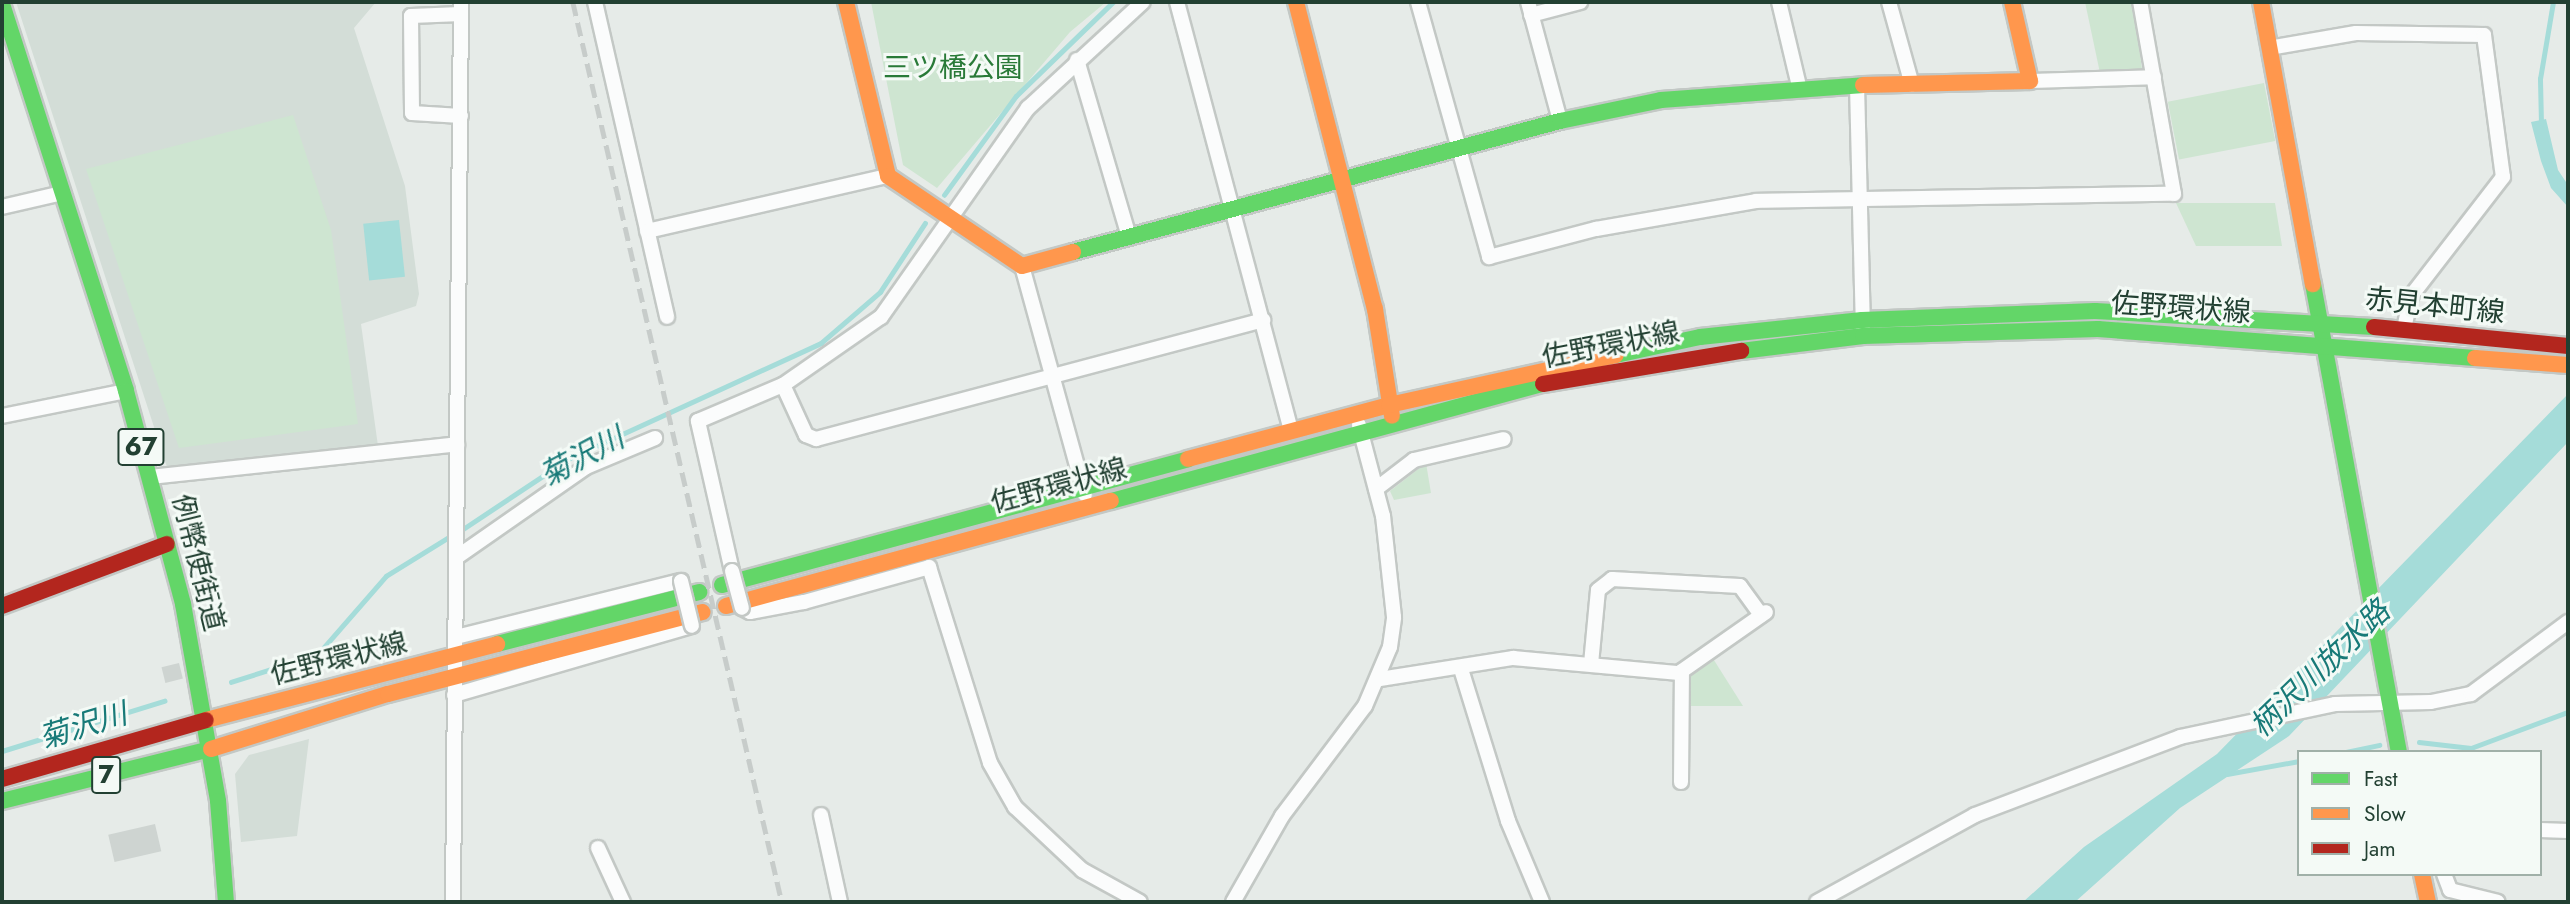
<!DOCTYPE html>
<meta charset="utf-8">
<style>
body{margin:0}
#map{position:relative;width:2570px;height:904px;overflow:hidden;background:#e6ebe8;font-family:Jost,"Noto Sans JP",sans-serif}
div>[style]{position:absolute}
.built>*{inset:0;background:#d3ddd7}
.green>*{inset:0;background:#cee5d1;transform-origin:0 0}
.water>*{inset:0;background:#a5dcd9;transform-origin:0 0}
.stream>*{height:4.5px;margin:-2.25px;padding:0 2.25px;transform-origin:2.25px;border-radius:2.25px;background:#a5dcd9}
.building>*{inset:0;background:#ced4d1;transform-origin:0 0}
.roads{filter:drop-shadow(2px 0 #c3c8c5) drop-shadow(-2px 0 #c3c8c5) drop-shadow(0 2px #c3c8c5) drop-shadow(0 -2px #c3c8c5)}
.street>*{height:14px;margin:-7px;padding:0 7px;transform-origin:7px;border-radius:7px;background:#fbfcfc}
.fast>*{height:16px;margin:-8px;padding:0 8px;transform-origin:8px;border-radius:8px;background:#63d668}
.slow>*{height:16px;margin:-8px;padding:0 8px;transform-origin:8px;border-radius:8px;background:#ff974d}
.jam>*{height:16px;margin:-8px;padding:0 8px;transform-origin:8px;border-radius:8px;background:#b3261e}
.rail>*{height:4.5px;margin-top:-2.25px;transform-origin:0;background:repeating-linear-gradient(90deg,#c7ccca 0 14px,transparent 0 21px)}
.bridges{filter:drop-shadow(2px 0 #c3c8c5) drop-shadow(-2px 0 #c3c8c5) drop-shadow(0 2px #c3c8c5) drop-shadow(0 -2px #c3c8c5)}
.street-bridge>*{height:14px;margin:-7px;padding:0 7px;transform-origin:7px;border-radius:7px;background:#fbfcfc}
span{translate:-50% -50%;white-space:nowrap;text-align:center;line-height:1.15;-webkit-text-stroke:6px #f4faf6;paint-order:stroke}
.shield-label span{padding:2px 5px;background:#f4faf6;border:2px solid;border-radius:5px;-webkit-text-stroke-width:0}
.shield-label{font-size:26px;color:#224032;font-weight:700}
.park-label{font-size:28px;color:#297a38}
.street-label{font-size:28px;color:#224032}
.water-label{font-size:30px;color:#187a78;font-style:italic}
.frame{position:absolute;inset:0;border:4px solid #224032;pointer-events:none}
.legend{position:absolute;left:2297px;top:750px;width:245px;height:126px;box-sizing:border-box;background:#f4faf6;border:2px solid #a0b0a8;margin:0;padding:9px 12px;list-style:none;font-size:21px;color:#224032}
.legend li{display:flex;align-items:center;gap:14px;height:35px}
.legend b{width:35px;border:2px solid #a0b0a8}
</style>
<div id="map">
<div class="built">
<i style="clip-path:polygon(16px 2px,376px 2px,354px 28px,405px 186px,419px 294px,416px 306px,361px 324px,378px 446px,167px 467px)"></i>
<i style="clip-path:polygon(309px 739px,297px 836px,241px 842px,235px 774px,249px 755px)"></i>
</div>
<div class="green">
<i style="clip-path:polygon(871px 2px,1106px 2px,1070px 32px,937px 188px,903px 165px)"></i>
<i style="clip-path:polygon(2085px 2px,2133px 2px,2142px 69px,2100px 73px)"></i>
<i style="left:2264px;top:83px;width:59px;height:98px;rotate:79deg"></i>
<i style="clip-path:polygon(293px 115px,331px 230px,358px 424px,179px 448px,86px 169px)"></i>
<i style="clip-path:polygon(2176px 203px,2275px 203px,2282px 246px,2196px 246px)"></i>
<i style="clip-path:polygon(1426px 463px,1431px 493px,1394px 500px,1390px 491px)"></i>
<i style="clip-path:polygon(1712px 657px,1743px 706px,1687px 706px,1689px 674px)"></i>
</div>
<div class="water">
<i style="clip-path:polygon(2546px 119px,2558px 170px,2568px 185px,2568px 207px,2551px 188px,2541px 161px,2531px 122px)"></i>
<i style="left:399px;top:220px;width:57px;height:36px;rotate:84deg"></i>
<i style="clip-path:polygon(2568px 394px,2568px 442px,2289px 736px,2180px 808px,2075px 902px,2023px 902px,2084px 847px,2217px 754px)"></i>
</div>
<div class="stream">
<i style="left:2541px;top:124px;width:45px;rotate:-91.3deg"></i>
<i style="left:2540px;top:79px;width:78px;rotate:-80.4deg"></i>
<i style="left:944px;top:195px;width:122px;rotate:-54deg"></i>
<i style="left:1016px;top:96px;width:135px;rotate:-44.1deg"></i>
<i style="left:460px;top:531px;width:132px;rotate:-33.6deg"></i>
<i style="left:570px;top:458px;width:276px;rotate:-24.6deg"></i>
<i style="left:821px;top:343px;width:78px;rotate:-40.8deg"></i>
<i style="left:880px;top:292px;width:82px;rotate:-56.9deg"></i>
<i style="left:231px;top:682px;width:91px;rotate:-17.8deg"></i>
<i style="left:318px;top:654px;width:103px;rotate:-48.9deg"></i>
<i style="left:386px;top:576px;width:78px;rotate:-31.8deg"></i>
<i style="left:2419px;top:742px;width:52px;rotate:6.6deg"></i>
<i style="left:2471px;top:748px;width:103px;rotate:-20.4deg"></i>
<i style="left:2px;top:751px;width:170px;rotate:-17.2deg"></i>
<i style="left:2346px;top:752px;width:34px;rotate:-12deg"></i>
<i style="left:2227px;top:774px;width:73px;rotate:-10.2deg"></i>
</div>
<div class="building">
<i style="left:179px;top:663px;width:16px;height:18px;rotate:76deg"></i>
<i style="left:155px;top:824px;width:28px;height:48px;rotate:77deg"></i>
</div>
<div class="roads">
<div class="street">
<i style="left:595px;top:2px;width:323px;rotate:77.1deg"></i>
<i style="left:1177px;top:2px;width:444px;rotate:75.1deg"></i>
<i style="left:1418px;top:2px;width:265px;rotate:74.4deg"></i>
<i style="left:1489px;top:257px;width:111px;rotate:-14.7deg"></i>
<i style="left:1596px;top:229px;width:162px;rotate:-9.9deg"></i>
<i style="left:1756px;top:201px;width:418px;rotate:-1deg"></i>
<i style="left:2174px;top:194px;width:195px;rotate:-100deg"></i>
<i style="left:1528px;top:2px;width:123px;rotate:74.9deg"></i>
<i style="left:1779px;top:2px;width:86px;rotate:76.6deg"></i>
<i style="left:1889px;top:2px;width:86px;rotate:74.5deg"></i>
<i style="left:461px;top:14px;width:50px;rotate:177.7deg"></i>
<i style="left:411px;top:16px;width:97px;rotate:89.4deg"></i>
<i style="left:412px;top:113px;width:49px;rotate:3.5deg"></i>
<i style="left:1531px;top:15px;width:51px;rotate:-14.9deg"></i>
<i style="left:2269px;top:48px;width:88px;rotate:-9.8deg"></i>
<i style="left:2356px;top:33px;width:128px;rotate:0.9deg"></i>
<i style="left:2484px;top:35px;width:143px;rotate:82.4deg"></i>
<i style="left:2503px;top:177px;width:150px;rotate:127.7deg"></i>
<i style="left:2411px;top:296px;width:34px;rotate:102deg"></i>
<i style="left:1077px;top:60px;width:184px;rotate:73.6deg"></i>
<i style="left:2030px;top:81px;width:124px;rotate:-1.8deg"></i>
<i style="left:1857px;top:85px;width:243px;rotate:88.6deg"></i>
<i style="left:2px;top:207px;width:62px;rotate:-13.1deg"></i>
<i style="left:647px;top:231px;width:247px;rotate:-12.9deg"></i>
<i style="left:1022px;top:266px;width:237px;rotate:74.6deg"></i>
<i style="left:783px;top:385px;width:55px;rotate:65.3deg"></i>
<i style="left:806px;top:435px;width:11px;rotate:22deg"></i>
<i style="left:816px;top:439px;width:463px;rotate:-14.9deg"></i>
<i style="left:2px;top:416px;width:126px;rotate:-11.4deg"></i>
<i style="left:150px;top:477px;width:309px;rotate:-6.1deg"></i>
<i style="left:1376px;top:489px;width:48px;rotate:-37.3deg"></i>
<i style="left:1414px;top:460px;width:92px;rotate:-13.1deg"></i>
<i style="left:457px;top:557px;width:157px;rotate:-34.9deg"></i>
<i style="left:586px;top:467px;width:75px;rotate:-22.8deg"></i>
<i style="left:732px;top:571px;width:154px;rotate:-102.8deg"></i>
<i style="left:698px;top:421px;width:92px;rotate:-23deg"></i>
<i style="left:783px;top:385px;width:119px;rotate:-34.8deg"></i>
<i style="left:881px;top:317px;width:256px;rotate:-54.9deg"></i>
<i style="left:1028px;top:108px;width:156px;rotate:-42.7deg"></i>
<i style="left:742px;top:608px;width:9px;rotate:27deg"></i>
<i style="left:750px;top:612px;width:55px;rotate:-10.5deg"></i>
<i style="left:804px;top:602px;width:130px;rotate:-15.6deg"></i>
<i style="left:929px;top:567px;width:205px;rotate:72.7deg"></i>
<i style="left:990px;top:763px;width:51px;rotate:60.4deg"></i>
<i style="left:1015px;top:807px;width:92px;rotate:43.2deg"></i>
<i style="left:1082px;top:870px;width:66px;rotate:28.9deg"></i>
<i style="left:456px;top:637px;width:232px;rotate:-14deg"></i>
<i style="left:1591px;top:664px;width:74px;rotate:-84.6deg"></i>
<i style="left:1598px;top:590px;width:18px;rotate:-38deg"></i>
<i style="left:1612px;top:579px;width:128px;rotate:3.1deg"></i>
<i style="left:1740px;top:586px;width:36px;rotate:54deg"></i>
<i style="left:1461px;top:669px;width:159px;rotate:72.8deg"></i>
<i style="left:1508px;top:821px;width:88px;rotate:67.2deg"></i>
<i style="left:1380px;top:679px;width:135px;rotate:-9deg"></i>
<i style="left:1513px;top:658px;width:167px;rotate:5.2deg"></i>
<i style="left:1679px;top:673px;width:106px;rotate:-35deg"></i>
<i style="left:454px;top:695px;width:248px;rotate:-16.2deg"></i>
<i style="left:1681px;top:782px;width:111px;rotate:-89.5deg"></i>
<i style="left:821px;top:815px;width:89px;rotate:77.7deg"></i>
<i style="left:2540px;top:830px;width:28px;rotate:2deg"></i>
<i style="left:598px;top:848px;width:60px;rotate:65.2deg"></i>
<i style="left:2444px;top:874px;width:17px;rotate:69deg"></i>
<i style="left:2450px;top:890px;width:49px;rotate:14deg"></i>
<i style="left:453px;top:902px;width:900px;rotate:-89.49deg"></i>
<i style="left:1233px;top:902px;width:99px;rotate:-60.3deg"></i>
<i style="left:1282px;top:816px;width:138px;rotate:-53deg"></i>
<i style="left:1365px;top:706px;width:64px;rotate:-67deg"></i>
<i style="left:1390px;top:647px;width:30px;rotate:-82deg"></i>
<i style="left:1394px;top:617px;width:102px;rotate:-96.2deg"></i>
<i style="left:1383px;top:516px;width:94px;rotate:-104.8deg"></i>
<i style="left:1817px;top:902px;width:180px;rotate:-28.8deg"></i>
<i style="left:1975px;top:815px;width:219px;rotate:-20.8deg"></i>
<i style="left:2180px;top:737px;width:158px;rotate:-12deg"></i>
<i style="left:2335px;top:704px;width:96px;rotate:-1.2deg"></i>
<i style="left:2431px;top:702px;width:41px;rotate:-11.3deg"></i>
<i style="left:2471px;top:694px;width:121px;rotate:-36.6deg"></i>
</div>
<div class="fast">
<i style="left:2px;top:4px;width:406px;rotate:72.2deg"></i>
<i style="left:126px;top:391px;width:220px;rotate:75deg"></i>
<i style="left:183px;top:604px;width:200px;rotate:79.9deg"></i>
<i style="left:218px;top:801px;width:101px;rotate:85.5deg"></i>
<i style="left:1073px;top:252px;width:504px;rotate:-15.06deg"></i>
<i style="left:1560px;top:121px;width:103px;rotate:-11.7deg"></i>
<i style="left:1661px;top:100px;width:203px;rotate:-4.2deg"></i>
<i style="left:2313px;top:284px;width:476px;rotate:79.6deg"></i>
<i style="left:1741px;top:351px;width:123px;rotate:-7deg"></i>
<i style="left:1863px;top:336px;width:235px;rotate:-1.7deg"></i>
<i style="left:2098px;top:329px;width:378px;rotate:4.4deg"></i>
<i style="left:1616px;top:355px;width:86px;rotate:-12.1deg"></i>
<i style="left:1700px;top:337px;width:163px;rotate:-6deg"></i>
<i style="left:1862px;top:320px;width:233px;rotate:-2.2deg"></i>
<i style="left:2095px;top:311px;width:279px;rotate:3.3deg"></i>
<i style="left:1111px;top:501px;width:448px;rotate:-15.2deg"></i>
<i style="left:722px;top:585px;width:483px;rotate:-15.1deg"></i>
<i style="left:497px;top:644px;width:209px;rotate:-14.4deg"></i>
<i style="left:2px;top:801px;width:215px;rotate:-14deg"></i>
</div>
<div class="slow">
<i style="left:846px;top:2px;width:179px;rotate:76.4deg"></i>
<i style="left:888px;top:176px;width:161px;rotate:33.9deg"></i>
<i style="left:1022px;top:266px;width:53px;rotate:-15.4deg"></i>
<i style="left:1296px;top:2px;width:317px;rotate:75.6deg"></i>
<i style="left:1375px;top:309px;width:108px;rotate:81deg"></i>
<i style="left:2261px;top:2px;width:287px;rotate:79.6deg"></i>
<i style="left:1863px;top:85px;width:167px;rotate:-1.4deg"></i>
<i style="left:2030px;top:81px;width:81px;rotate:-102.8deg"></i>
<i style="left:2475px;top:358px;width:93px;rotate:4.3deg"></i>
<i style="left:1188px;top:459px;width:208px;rotate:-15deg"></i>
<i style="left:1389px;top:405px;width:232px;rotate:-12.4deg"></i>
<i style="left:726px;top:606px;width:399px;rotate:-15.3deg"></i>
<i style="left:206px;top:720px;width:301px;rotate:-14.6deg"></i>
<i style="left:211px;top:749px;width:185px;rotate:-17.3deg"></i>
<i style="left:388px;top:694px;width:325px;rotate:-14.6deg"></i>
<i style="left:2422px;top:874px;width:29px;rotate:78deg"></i>
</div>
<div class="jam">
<i style="left:2374px;top:327px;width:195px;rotate:5.6deg"></i>
<i style="left:1543px;top:384px;width:201px;rotate:-9.5deg"></i>
<i style="left:2px;top:606px;width:176px;rotate:-20.6deg"></i>
<i style="left:2px;top:779px;width:212px;rotate:-16.1deg"></i>
</div>
</div>
<div class="rail">
<i style="left:573px;top:2px;width:924px;rotate:76.93deg"></i>
</div>
<div class="bridges">
<div class="street-bridge">
<i style="left:732px;top:571px;width:38px;rotate:75deg"></i>
<i style="left:681px;top:581px;width:46px;rotate:76.3deg"></i>
</div>
</div>
<div class="shield-label">
<span style="left:141px;top:447px">67</span>
<span style="left:106px;top:775px">7</span>
</div>
<div class="park-label">
<span style="left:953px;top:68px">三ツ橋公園</span>
</div>
<div class="street-label">
<span style="left:2435px;top:306px;rotate:6deg">赤見本町線</span>
<span style="left:2181px;top:308px;rotate:4deg">佐野環状線</span>
<span style="left:1611px;top:345px;rotate:-11deg">佐野環状線</span>
<span style="left:1059px;top:486px;rotate:-15deg">佐野環状線</span>
<span style="left:198px;top:563px;rotate:76deg">例幣使街道</span>
<span style="left:339px;top:659px;rotate:-14deg">佐野環状線</span>
</div>
<div class="water-label">
<span style="left:582px;top:457px;rotate:-28deg">菊沢川</span>
<span style="left:2320px;top:669px;rotate:-44deg">柄沢川放水路</span>
<span style="left:83px;top:726px;rotate:-17deg">菊沢川</span>
</div>
<div class="frame"></div>
<ul class="legend">
<li><b style="height:9px;background:#63d668"></b>Fast</li>
<li><b style="height:9px;background:#ff974d"></b>Slow</li>
<li><b style="height:9px;background:#b3261e"></b>Jam</li>
</ul>
</div>
